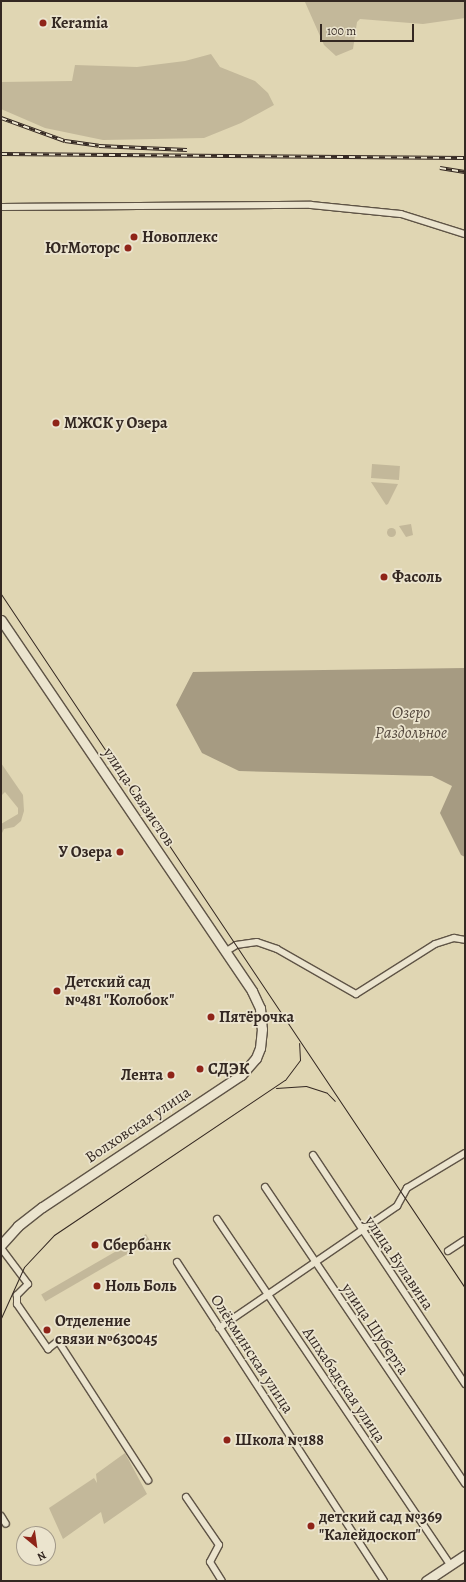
<!DOCTYPE html>
<meta charset="utf-8">
<style>
body{margin:0}
#map{position:relative;width:466px;height:1582px;overflow:hidden;background:#e0d6b3;font-family:Alegreya,serif}
div>[style]{position:absolute}
.green>*{inset:0;background:#c3b89a;transform-origin:0 0}
.round{border-radius:50%}
.water>*{inset:0;background:#a69b82}
.roads{filter:drop-shadow(1px 0 #5f5446) drop-shadow(-1px 0 #5f5446) drop-shadow(0 1px #5f5446) drop-shadow(0 -1px #5f5446)}
.street>*{height:6px;margin:-3px;padding:0 3px;transform-origin:3px;border-radius:3px;background:#ebe4ce}
.secondary>*{height:9px;margin:-4.5px;padding:0 4.5px;transform-origin:4.5px;border-radius:4.5px;background:#ebe4ce}
.tram>*{height:1px;margin:-0.5px;padding:0 0.5px;transform-origin:0.5px;border-radius:0.5px;background:#342822}
.rail>*{height:3.5px;margin-top:-1.75px;transform-origin:0;background:repeating-linear-gradient(90deg,#ebe4ce 0 6px,#342822 0 12px);box-sizing:border-box;border-block:1px solid #342822}
.dots>*{width:11px;height:11px;translate:-50% -50%;box-sizing:border-box;border:2px solid #ebe4ce;border-radius:50%}
span{translate:-50% -50%;white-space:nowrap;text-align:center;line-height:1.15;-webkit-text-stroke:3.5px #ebe4ce;paint-order:stroke}
.poi-label{font-size:16px;color:#342822;font-weight:700}
.left{translate:0 -50%;text-align:left}
.right{translate:-100% -50%;text-align:right}
.street-label{font-size:16px;color:#342822}
.water-label{font-size:17px;color:#564a3f;font-style:italic}
.frame{position:absolute;inset:0;border:2px solid #342822;pointer-events:none}
.north{position:absolute;left:16px;top:1526px;width:40px;height:40px;box-sizing:border-box;background:#ebe4ce;border:1px solid #a29989;border-radius:50%;rotate:151deg;font-size:11px;font-weight:700;line-height:16px;text-align:center;color:#342822}
.north::after{content:'';display:block;margin:auto;width:14px;height:18px;background:#8f2418;clip-path:polygon(50% 0,100% 100%,50% 72%,0 100%)}
.scale{position:absolute;left:320px;top:24px;width:94px;height:18px;box-sizing:border-box;border:2px solid #342822;border-top:0;padding-left:5px;font-size:12px;line-height:14px;white-space:nowrap;color:#342822;-webkit-text-stroke:3px #ebe4ce;paint-order:stroke}
</style>
<div id="map">
<div class="green">
<i style="clip-path:polygon(301px 1px,465px 1px,465px 18px,423px 24px,360px 19px,357px 22px,353px 49px,336px 56px,324px 45px,305px 2px)"></i>
<i style="clip-path:polygon(211px 54px,220px 67px,255px 81px,268px 93px,274px 105px,241px 123px,204px 138px,103px 140px,45px 128px,1px 109px,1px 82px,72px 81px,75px 65px,137px 67px,185px 61px)"></i>
<i style="left:372px;top:464px;width:28px;height:14px;rotate:4deg"></i>
<i style="clip-path:polygon(371px 482px,398px 484px,388px 504px,386px 505px)"></i>
<i style="clip-path:polygon(411px 524px,413px 535px,406px 537px,399px 526px)"></i>
<i class="round" style="left:386.5px;top:527.5px;width:9px;height:9px"></i>
<i style="clip-path:polygon(1px 763px,23px 795px,24px 811px,21px 821px,14px 827px,4px 829px,1px 835px,1px 824px,18px 814px,18px 808px,5px 792px,1px 796px)"></i>
<i style="left:146px;top:1234px;width:8px;height:121px;rotate:60deg"></i>
<i style="clip-path:polygon(125px 1453px,147px 1494px,104px 1524px,101px 1512px,63px 1539px,49px 1508px,94px 1478px,97px 1483px,96px 1474px)"></i>
</div>
<div class="water">
<i style="clip-path:polygon(465px 668px,465px 857px,461px 855px,440px 813px,452px 786px,432px 776px,239px 771px,202px 753px,176px 705px,193px 672px)"></i>
</div>
<div class="roads">
<div class="street">
<i style="left:1px;top:207px;width:310px;rotate:-0.4deg"></i>
<i style="left:311px;top:205px;width:90px;rotate:5.7deg"></i>
<i style="left:401px;top:214px;width:67px;rotate:17.4deg"></i>
<i style="left:225px;top:952px;width:13px;rotate:-32deg"></i>
<i style="left:236px;top:945px;width:21px;rotate:-8deg"></i>
<i style="left:257px;top:942px;width:21px;rotate:19deg"></i>
<i style="left:277px;top:949px;width:91px;rotate:29.7deg"></i>
<i style="left:356px;top:994px;width:93px;rotate:-32.3deg"></i>
<i style="left:435px;top:944px;width:20px;rotate:-18deg"></i>
<i style="left:454px;top:938px;width:11px;rotate:10deg"></i>
<i style="left:313px;top:1155px;width:275px;rotate:56.4deg"></i>
<i style="left:265px;top:1187px;width:358px;rotate:56deg"></i>
<i style="left:217px;top:1219px;width:417px;rotate:56deg"></i>
<i style="left:1px;top:1248px;width:45px;rotate:53.1deg"></i>
<i style="left:28px;top:1284px;width:16px;rotate:135deg"></i>
<i style="left:17px;top:1295px;width:9px;rotate:90deg"></i>
<i style="left:17px;top:1304px;width:55px;rotate:55.4deg"></i>
<i style="left:48px;top:1349px;width:13px;rotate:-39deg"></i>
<i style="left:58px;top:1341px;width:166px;rotate:57.1deg"></i>
<i style="left:448px;top:1251px;width:20px;rotate:-33deg"></i>
<i style="left:177px;top:1262px;width:380px;rotate:57deg"></i>
<i style="left:219px;top:1328px;width:216px;rotate:-34.4deg"></i>
<i style="left:397px;top:1206px;width:21px;rotate:-61deg"></i>
<i style="left:407px;top:1188px;width:68px;rotate:-31.1deg"></i>
<i style="left:186px;top:1497px;width:58px;rotate:55.5deg"></i>
<i style="left:219px;top:1545px;width:19px;rotate:118deg"></i>
<i style="left:210px;top:1562px;width:22px;rotate:58deg"></i>
<i style="left:1px;top:1516px;width:9px;rotate:58deg"></i>
</div>
<div class="secondary">
<i style="left:1px;top:620px;width:448px;rotate:55.9deg"></i>
<i style="left:252px;top:991px;width:19px;rotate:65deg"></i>
<i style="left:260px;top:1008px;width:21px;rotate:85deg"></i>
<i style="left:262px;top:1029px;width:19px;rotate:96deg"></i>
<i style="left:260px;top:1048px;width:11px;rotate:112deg"></i>
<i style="left:256px;top:1058px;width:23px;rotate:131deg"></i>
<i style="left:241px;top:1075px;width:239px;rotate:146.4deg"></i>
<i style="left:42px;top:1207px;width:31px;rotate:142deg"></i>
<i style="left:18px;top:1226px;width:25px;rotate:132deg"></i>
<i style="left:426px;top:1581px;width:47px;rotate:-33.7deg"></i>
</div>
</div>
<div class="tram">
<i style="left:1px;top:594px;width:835px;rotate:56.23deg"></i>
<i style="left:276px;top:1088px;width:30px;rotate:-4deg"></i>
<i style="left:306px;top:1086px;width:22px;rotate:18deg"></i>
<i style="left:327px;top:1093px;width:11px;rotate:45deg"></i>
<i style="left:1px;top:1318px;width:56px;rotate:-65.7deg"></i>
<i style="left:24px;top:1267px;width:44px;rotate:-46.8deg"></i>
<i style="left:54px;top:1235px;width:278px;rotate:-33.9deg"></i>
<i style="left:285px;top:1080px;width:25px;rotate:-53deg"></i>
<i style="left:300px;top:1060px;width:17px;rotate:-93deg"></i>
</div>
<div class="rail">
<i style="left:1px;top:118px;width:68px;rotate:19.8deg"></i>
<i style="left:65px;top:141px;width:34px;rotate:8deg"></i>
<i style="left:99px;top:146px;width:88px;rotate:2.6deg"></i>
<i style="left:1px;top:154px;width:464px;rotate:0.5deg"></i>
<i style="left:440px;top:168px;width:25px;rotate:9deg"></i>
</div>
<div class="dots">
<i style="left:43px;top:23px;background:#8f2418"></i>
<i style="left:134px;top:237px;background:#8f2418"></i>
<i style="left:128px;top:248px;background:#8f2418"></i>
<i style="left:56px;top:423px;background:#8f2418"></i>
<i style="left:384px;top:577px;background:#8f2418"></i>
<i style="left:120px;top:852px;background:#8f2418"></i>
<i style="left:57px;top:991px;background:#8f2418"></i>
<i style="left:211px;top:1017px;background:#8f2418"></i>
<i style="left:200px;top:1069px;background:#8f2418"></i>
<i style="left:171px;top:1075px;background:#8f2418"></i>
<i style="left:95px;top:1245px;background:#8f2418"></i>
<i style="left:97px;top:1286px;background:#8f2418"></i>
<i style="left:47px;top:1330px;background:#8f2418"></i>
<i style="left:227px;top:1440px;background:#8f2418"></i>
<i style="left:311px;top:1526px;background:#8f2418"></i>
</div>
<div class="poi-label">
<span class="left" style="left:51px;top:23px">Keramia</span>
<span class="left" style="left:142px;top:237px">Новоплекс</span>
<span class="right" style="left:120px;top:248px">ЮгМоторс</span>
<span class="left" style="left:64px;top:423px">МЖСК у Озера</span>
<span class="left" style="left:392px;top:577px">Фасоль</span>
<span class="right" style="left:112px;top:852px">У Озера</span>
<span class="left" style="left:65px;top:991px">Детский сад<br>№481 "Колобок"</span>
<span class="left" style="left:219px;top:1017px">Пятёрочка</span>
<span class="left" style="left:208px;top:1069px">СДЭК</span>
<span class="right" style="left:163px;top:1075px">Лента</span>
<span class="left" style="left:103px;top:1245px">Сбербанк</span>
<span class="left" style="left:105px;top:1286px">Ноль Боль</span>
<span class="left" style="left:55px;top:1330px">Отделение<br>связи №630045</span>
<span class="left" style="left:235px;top:1440px">Школа №188</span>
<span class="left" style="left:319px;top:1526px">детский сад №369<br>"Калейдоскоп"</span>
</div>
<div class="street-label">
<span style="left:139px;top:797px;rotate:56deg">улица Связистов</span>
<span style="left:138px;top:1125px;rotate:-34deg">Волховская улица</span>
<span style="left:399px;top:1263px;rotate:56deg">улица Булавина</span>
<span style="left:375px;top:1329px;rotate:56deg">улица Шуберта</span>
<span style="left:252px;top:1354px;rotate:57deg">Олёкминская улица</span>
<span style="left:344px;top:1385px;rotate:56deg">Ашхабадская улица</span>
</div>
<div class="water-label">
<span style="left:411px;top:723px">Озеро<br>Раздольное</span>
</div>
<div class="frame"></div>
<div class="north">N</div>
<div class="scale">100 m</div>
</div>
